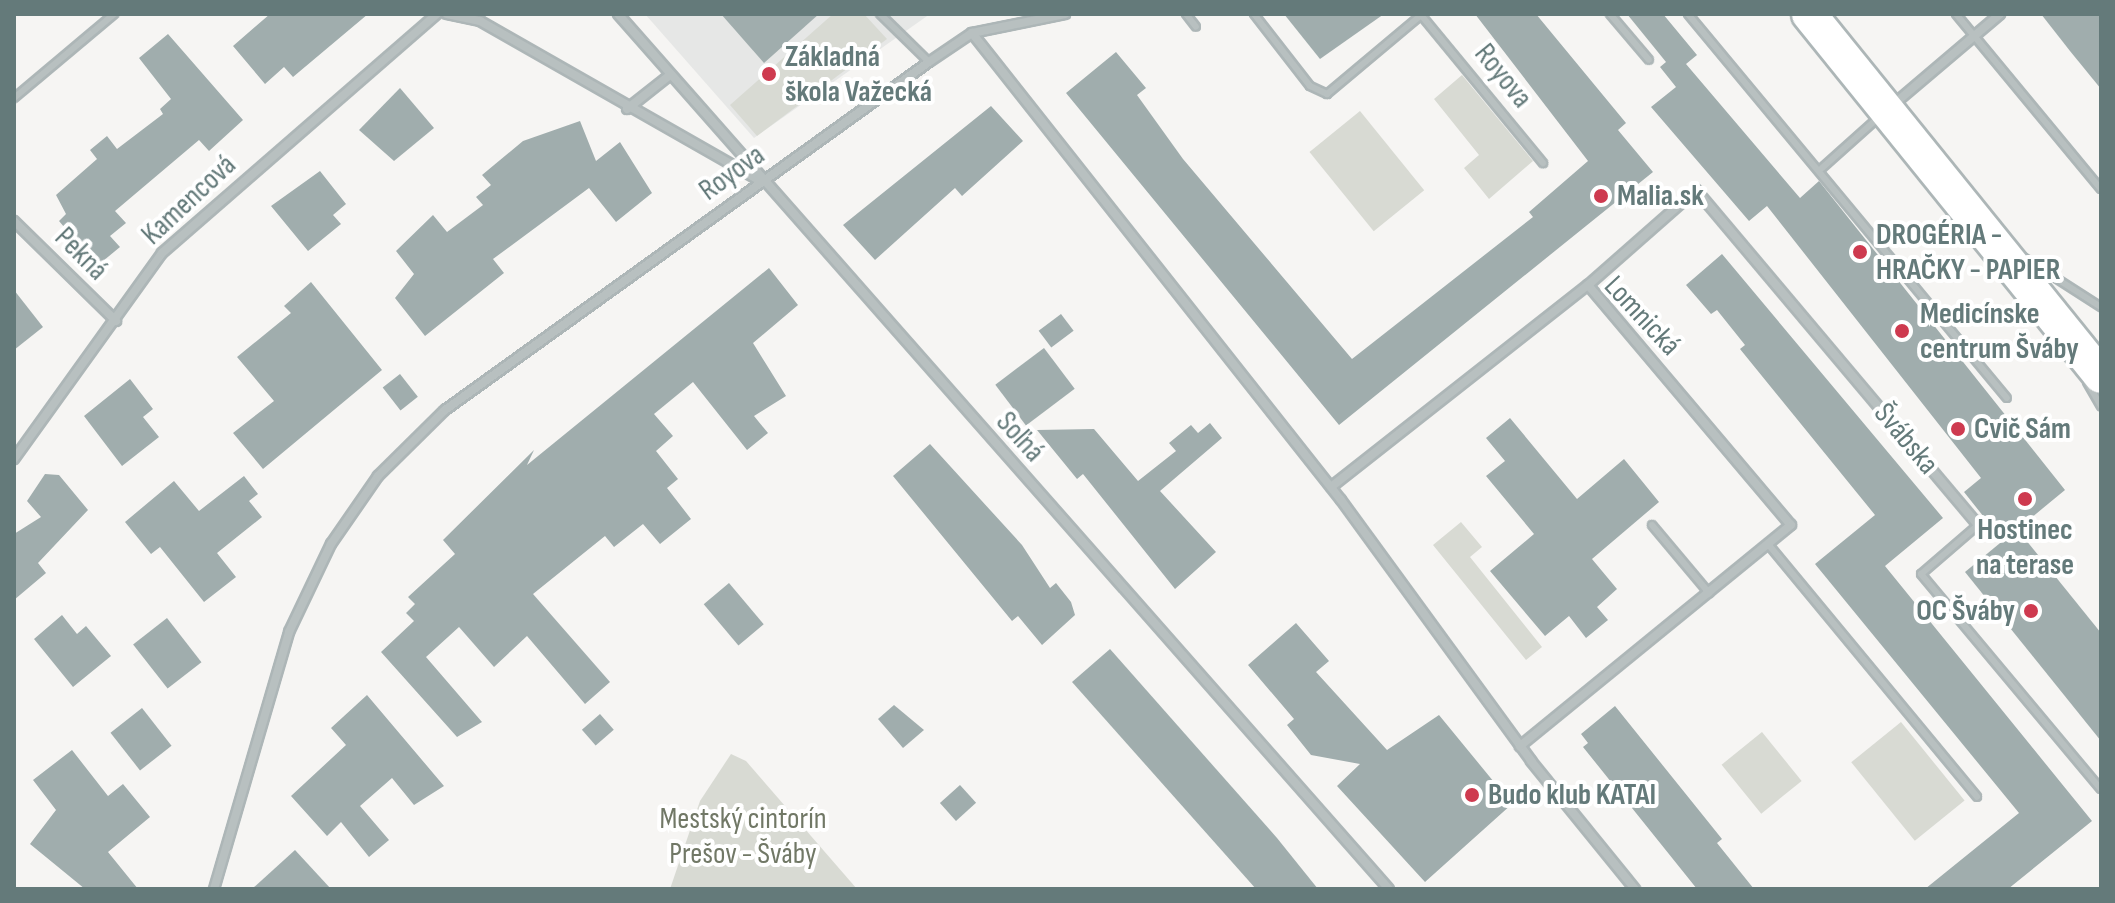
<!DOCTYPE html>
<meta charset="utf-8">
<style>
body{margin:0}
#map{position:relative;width:2115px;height:903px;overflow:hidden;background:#f6f5f3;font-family:"Sofia Sans Condensed",sans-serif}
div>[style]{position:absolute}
.built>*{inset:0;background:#e6e7e6}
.green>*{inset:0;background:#d8dad3;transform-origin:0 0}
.building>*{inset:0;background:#a0adad;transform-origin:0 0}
.roads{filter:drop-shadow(2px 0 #adb6b7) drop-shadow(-2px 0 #adb6b7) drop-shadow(0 2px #adb6b7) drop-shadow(0 -2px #adb6b7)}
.lane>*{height:6px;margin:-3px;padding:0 3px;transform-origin:3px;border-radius:3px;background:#b8c0c0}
.street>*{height:8px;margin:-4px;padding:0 4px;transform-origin:4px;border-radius:4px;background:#b8c0c0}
.secondary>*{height:34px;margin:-17px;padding:0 17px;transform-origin:17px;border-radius:17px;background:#fff}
.dots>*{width:22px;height:22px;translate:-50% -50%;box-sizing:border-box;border:4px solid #fff;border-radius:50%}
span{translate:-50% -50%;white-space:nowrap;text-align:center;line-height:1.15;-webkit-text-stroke:8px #fff;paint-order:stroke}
.poi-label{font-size:30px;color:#647a7a;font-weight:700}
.left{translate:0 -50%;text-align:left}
.right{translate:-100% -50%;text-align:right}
.street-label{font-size:30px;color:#647a7a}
.park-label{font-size:30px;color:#717866}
.frame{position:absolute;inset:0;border:16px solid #647a7a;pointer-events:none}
</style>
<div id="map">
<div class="built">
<i style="clip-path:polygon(645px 14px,930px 14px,754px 138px)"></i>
</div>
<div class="green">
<i style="clip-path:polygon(833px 14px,864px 14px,887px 39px,757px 136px,730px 105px)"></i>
<i style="clip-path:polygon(1462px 75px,1533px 161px,1489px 199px,1464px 168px,1479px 155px,1434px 99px)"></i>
<i style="left:1360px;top:111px;width:102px;height:65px;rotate:51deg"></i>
<i style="clip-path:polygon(1461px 522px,1482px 547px,1470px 557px,1542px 647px,1526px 660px,1433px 545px)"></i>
<i style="left:1901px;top:722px;width:101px;height:64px;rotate:51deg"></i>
<i style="left:1762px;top:732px;width:63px;height:52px;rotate:51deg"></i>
<i style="clip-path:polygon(731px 754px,746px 761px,857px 889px,670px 889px,700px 801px)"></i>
</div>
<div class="building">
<i style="clip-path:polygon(270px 14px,368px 14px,293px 77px,284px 67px,265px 84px,233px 46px)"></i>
<i style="clip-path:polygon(721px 14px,819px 14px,764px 63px)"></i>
<i style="clip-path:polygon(1284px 14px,1384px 14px,1320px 59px)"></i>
<i style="clip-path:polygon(1475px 14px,1536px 14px,1626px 123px,1618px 130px,1653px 172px,1339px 425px,1066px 93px,1116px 52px,1146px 88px,1137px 95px,1183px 159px,1352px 359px,1533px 217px,1529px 212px,1588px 161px)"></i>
<i style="clip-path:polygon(1627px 14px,1663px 14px,1697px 55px,1686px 64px,1800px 198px,1819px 181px,2065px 490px,2003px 541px,1964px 492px,1981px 478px,1767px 206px,1749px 221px,1651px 107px,1676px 87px,1660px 67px,1666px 62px)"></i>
<i style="clip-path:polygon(2041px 14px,2101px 14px,2101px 89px,2070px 51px)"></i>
<i style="clip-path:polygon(168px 34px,243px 120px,209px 151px,199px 140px,115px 211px,126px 223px,110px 236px,120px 247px,97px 266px,59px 221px,66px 214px,56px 195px,97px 159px,90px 150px,107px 136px,117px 149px,163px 114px,160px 109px,171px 99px,139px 58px)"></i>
<i style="clip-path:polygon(400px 88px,434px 128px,394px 161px,359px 130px)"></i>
<i style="clip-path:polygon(991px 106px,1023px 141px,962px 196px,955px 188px,875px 260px,843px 225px)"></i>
<i style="clip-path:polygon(580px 121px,596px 161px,620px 142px,652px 193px,616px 222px,589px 188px,493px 259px,504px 273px,425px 336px,395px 298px,414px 274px,396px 251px,433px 215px,447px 232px,483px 205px,476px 197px,491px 185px,482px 175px,523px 141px)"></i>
<i style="clip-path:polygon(320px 171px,346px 204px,333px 215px,341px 224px,308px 251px,271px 206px)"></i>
<i style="clip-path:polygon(1722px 254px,1943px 518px,1885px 566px,2092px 821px,2008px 889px,1925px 889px,2019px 813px,1815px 564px,1875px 515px,1740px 349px,1745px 345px,1717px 310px,1711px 314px,1686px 285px)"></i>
<i style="clip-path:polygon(769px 268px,798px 305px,753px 343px,786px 396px,754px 416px,768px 433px,747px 450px,693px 382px,654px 414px,673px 436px,656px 451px,678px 479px,667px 488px,691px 519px,660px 544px,643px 524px,614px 547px,605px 536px,533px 594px,610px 682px,585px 704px,527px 636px,494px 667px,459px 627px,426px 657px,482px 722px,457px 737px,381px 652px,414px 621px,406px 613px,415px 604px,408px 597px,455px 554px,443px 540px,534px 450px,527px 465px)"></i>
<i style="clip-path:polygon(311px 282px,382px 370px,263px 469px,233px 433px,274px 401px,237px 357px,291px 313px,284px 306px)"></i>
<i style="clip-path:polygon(14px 290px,43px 327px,14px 350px)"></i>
<i style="left:1061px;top:314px;width:21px;height:28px;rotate:53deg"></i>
<i style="left:1044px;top:348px;width:51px;height:61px;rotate:53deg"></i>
<i style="left:400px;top:374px;width:29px;height:22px;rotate:52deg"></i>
<i style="clip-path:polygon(130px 379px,153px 409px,143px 417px,159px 437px,122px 466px,84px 416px)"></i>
<i style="clip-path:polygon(1510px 418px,1577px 499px,1624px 459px,1659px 502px,1592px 559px,1617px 589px,1597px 607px,1608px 620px,1586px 638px,1569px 616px,1545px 636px,1490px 571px,1534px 534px,1486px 476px,1505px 461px,1486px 438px)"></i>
<i style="clip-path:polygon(1210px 423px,1222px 438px,1160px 491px,1216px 552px,1175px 589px,1083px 474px,1077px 479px,1037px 430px,1094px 429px,1138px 481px,1176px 451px,1169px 443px,1191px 425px,1198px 433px)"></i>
<i style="clip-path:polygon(930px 444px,1022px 545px,1050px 588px,1056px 583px,1071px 602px,1075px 615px,1042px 645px,1018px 616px,1012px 621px,893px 476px)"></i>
<i style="clip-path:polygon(45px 474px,59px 475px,88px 510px,38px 563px,46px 573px,14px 600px,14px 534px,41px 517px,27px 501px)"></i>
<i style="clip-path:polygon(244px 476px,258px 494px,249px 501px,262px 517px,217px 553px,236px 577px,204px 602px,160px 547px,151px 554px,125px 522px,174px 481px,199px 511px)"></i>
<i style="clip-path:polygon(2017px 529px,2101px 633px,2101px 741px,1965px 572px)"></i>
<i style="left:729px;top:583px;width:54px;height:33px;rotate:50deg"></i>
<i style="clip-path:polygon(62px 615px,77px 634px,86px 626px,111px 656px,73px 687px,34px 639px)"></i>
<i style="left:167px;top:618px;width:56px;height:43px;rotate:52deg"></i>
<i style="clip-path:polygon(1296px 623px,1329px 661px,1316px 672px,1387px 750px,1439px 715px,1512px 804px,1425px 882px,1337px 786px,1360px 764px,1311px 755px,1287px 725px,1294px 719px,1248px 665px)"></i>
<i style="clip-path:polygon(1110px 649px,1277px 838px,1318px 889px,1256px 889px,1072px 682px)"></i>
<i style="clip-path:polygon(367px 695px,444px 786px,414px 805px,392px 778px,360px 806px,389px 840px,369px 857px,341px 822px,327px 836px,291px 796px,346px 745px,331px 728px)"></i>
<i style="clip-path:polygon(894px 705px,924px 730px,903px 748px,878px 719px)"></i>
<i style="clip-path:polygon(1615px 706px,1722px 839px,1717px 843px,1754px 889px,1697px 889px,1583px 747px,1588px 743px,1581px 734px)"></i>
<i style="left:142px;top:708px;width:48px;height:40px;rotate:52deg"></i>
<i style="left:600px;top:714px;width:21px;height:24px;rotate:49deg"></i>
<i style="clip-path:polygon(72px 750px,108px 796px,123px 784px,150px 817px,108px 852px,138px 889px,85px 889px,30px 844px,56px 810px,33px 780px)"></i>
<i style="left:960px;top:785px;width:24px;height:27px;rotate:48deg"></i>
<i style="clip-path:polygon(295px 850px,331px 889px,252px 889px)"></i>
</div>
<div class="roads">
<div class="lane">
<i style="left:880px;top:14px;width:69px;rotate:44.4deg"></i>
<i style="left:1186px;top:14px;width:16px;rotate:52deg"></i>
<i style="left:1254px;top:14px;width:91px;rotate:52.1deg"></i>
<i style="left:1310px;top:86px;width:19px;rotate:25deg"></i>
<i style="left:1327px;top:94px;width:123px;rotate:-40deg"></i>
<i style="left:1421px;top:15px;width:192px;rotate:50.5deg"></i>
<i style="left:1610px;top:14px;width:60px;rotate:49.7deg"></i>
<i style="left:1688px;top:14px;width:499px;rotate:50.3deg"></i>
<i style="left:1956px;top:14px;width:227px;rotate:50.4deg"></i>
<i style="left:14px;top:98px;width:131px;rotate:-40deg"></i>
<i style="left:1822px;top:168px;width:75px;rotate:-41.8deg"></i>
<i style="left:2023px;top:257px;width:93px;rotate:32.7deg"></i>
<i style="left:2087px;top:382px;width:28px;rotate:60deg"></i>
<i style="left:1652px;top:525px;width:89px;rotate:50deg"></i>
<i style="left:1978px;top:525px;width:75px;rotate:139.3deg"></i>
<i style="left:1921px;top:574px;width:280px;rotate:50.1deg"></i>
<i style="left:1768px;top:544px;width:328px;rotate:50.4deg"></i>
</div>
<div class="street">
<i style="left:447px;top:14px;width:34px;rotate:12deg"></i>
<i style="left:480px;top:21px;width:319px;rotate:29.7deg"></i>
<i style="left:618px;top:14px;width:1166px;rotate:48.62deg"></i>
<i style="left:972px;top:33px;width:595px;rotate:51.69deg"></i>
<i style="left:1341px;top:500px;width:323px;rotate:53.9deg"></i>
<i style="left:1531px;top:761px;width:165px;rotate:50.9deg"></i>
<i style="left:1894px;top:104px;width:139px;rotate:-40.3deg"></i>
<i style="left:627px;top:109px;width:55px;rotate:-38.3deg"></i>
<i style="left:14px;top:221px;width:143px;rotate:44.4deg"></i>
<i style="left:1588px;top:285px;width:144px;rotate:-41.3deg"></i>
<i style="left:1696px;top:190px;width:438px;rotate:49.9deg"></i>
<i style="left:14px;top:459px;width:254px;rotate:-54.3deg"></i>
<i style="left:162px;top:253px;width:364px;rotate:-41deg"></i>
<i style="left:1331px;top:487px;width:327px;rotate:-38.2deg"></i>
<i style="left:1588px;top:285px;width:314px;rotate:49.8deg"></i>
<i style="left:1791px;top:525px;width:350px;rotate:140.8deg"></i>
<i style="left:214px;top:889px;width:268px;rotate:-73.7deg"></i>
<i style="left:289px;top:632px;width:98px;rotate:-64.5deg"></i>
<i style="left:331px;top:544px;width:83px;rotate:-55.3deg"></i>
<i style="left:378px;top:476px;width:94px;rotate:-44.6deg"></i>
<i style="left:445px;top:410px;width:596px;rotate:-35.72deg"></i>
<i style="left:929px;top:62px;width:52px;rotate:-34deg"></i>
<i style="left:972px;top:33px;width:95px;rotate:-11.5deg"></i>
</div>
<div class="secondary">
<i style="left:1809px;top:14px;width:465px;rotate:51.1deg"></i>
</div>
</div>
<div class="dots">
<i style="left:769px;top:74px;background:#ce3a4f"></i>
<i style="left:1601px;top:196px;background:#ce3a4f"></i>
<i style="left:1860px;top:252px;background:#ce3a4f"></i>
<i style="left:1902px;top:331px;background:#ce3a4f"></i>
<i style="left:1958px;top:429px;background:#ce3a4f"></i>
<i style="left:2025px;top:499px;background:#ce3a4f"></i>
<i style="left:2031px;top:611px;background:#ce3a4f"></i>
<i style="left:1472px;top:795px;background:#ce3a4f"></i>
</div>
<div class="poi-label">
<span class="left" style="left:785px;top:74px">Základná<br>škola Važecká</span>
<span class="left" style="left:1617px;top:196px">Malia.sk</span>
<span class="left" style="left:1876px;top:252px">DROGÉRIA -<br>HRAČKY - PAPIER</span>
<span class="left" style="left:1920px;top:331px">Medicínske<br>centrum Šváby</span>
<span class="left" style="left:1974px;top:429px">Cvič Sám</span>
<span style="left:2025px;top:547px">Hostinec<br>na terase</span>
<span class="right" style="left:2015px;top:611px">OC Šváby</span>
<span class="left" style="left:1488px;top:795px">Budo klub KATAI</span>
</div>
<div class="street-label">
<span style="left:1503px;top:76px;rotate:51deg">Royova</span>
<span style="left:732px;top:173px;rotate:-36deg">Royova</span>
<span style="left:189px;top:200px;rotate:-43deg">Kamencová</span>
<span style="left:81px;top:254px;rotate:45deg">Pekná</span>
<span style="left:1642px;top:316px;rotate:47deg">Lomnická</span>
<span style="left:1020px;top:437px;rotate:48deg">Soľná</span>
<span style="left:1906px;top:439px;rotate:50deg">Švábska</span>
</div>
<div class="park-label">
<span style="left:743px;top:836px">Mestský cintorín<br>Prešov - Šváby</span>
</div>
<div class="frame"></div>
</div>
